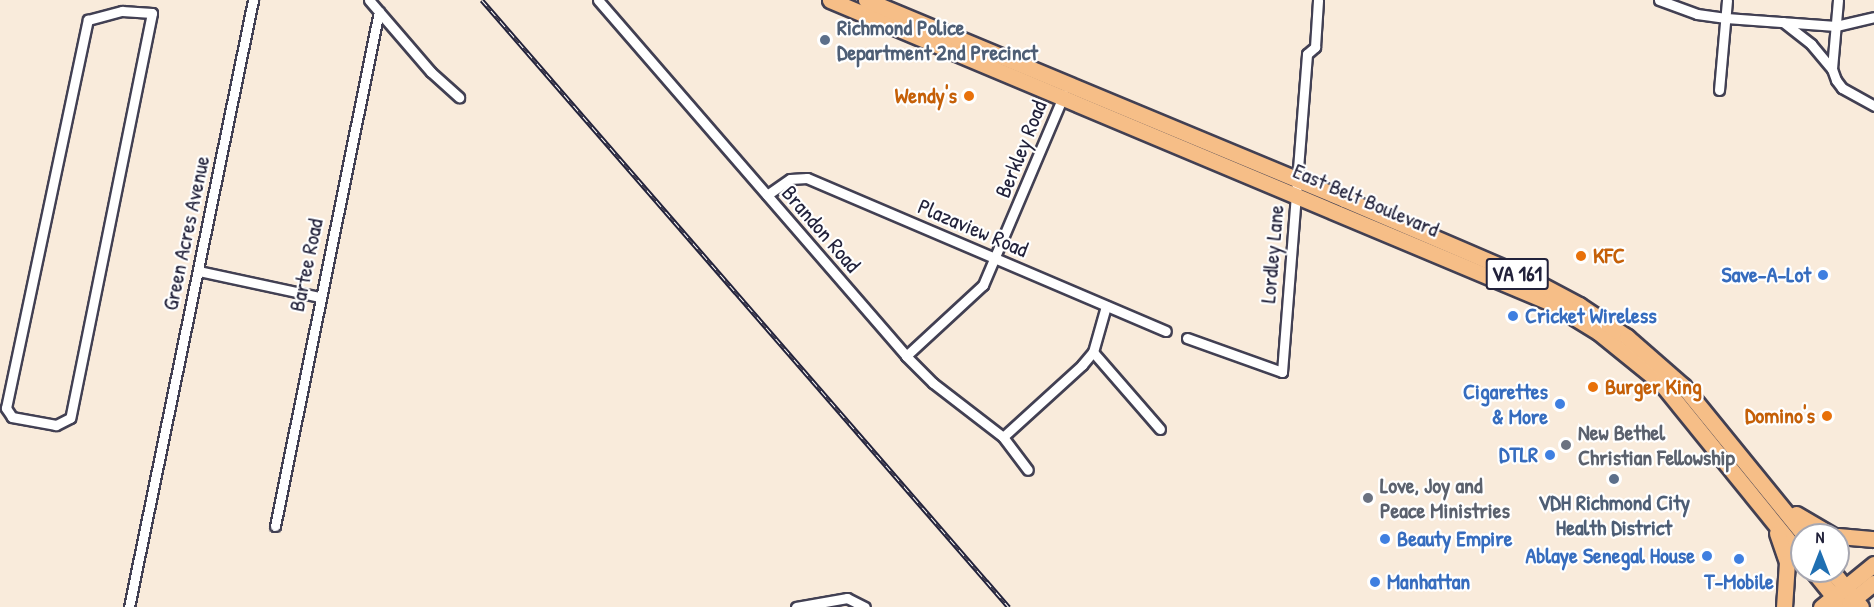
<!DOCTYPE html>
<style>
body{margin:0}
#map{position:relative;width:1874px;height:607px;overflow:hidden;background:#f9ebdb;font-family:"Patrick Hand",sans-serif}
div>[style]{position:absolute}
.roads{filter:drop-shadow(2px 0 #424053) drop-shadow(-2px 0 #424053) drop-shadow(0 2px #424053) drop-shadow(0 -2px #424053)}
.minor>*{height:9px;margin:-4.5px;padding:0 4.5px;transform-origin:4.5px;border-radius:4.5px;background:#fff}
.primary>*{height:15px;margin:-7.5px;padding:0 7.5px;transform-origin:7.5px;border-radius:7.5px;background:#f6be87}
.rail>*{height:4.5px;margin-top:-2.25px;transform-origin:0;background:repeating-linear-gradient(90deg,#fff 0 7px,#22223b 0 14px);box-sizing:border-box;border-block:2px solid #22223b}
.dots>*{width:16px;height:16px;translate:-50% -50%;box-sizing:border-box;border:3px solid #fff;border-radius:50%}
span{translate:-50% -50%;white-space:nowrap;text-align:center;line-height:1.15;-webkit-text-stroke:4.5px #fff;paint-order:stroke}
.shield-label span{padding:2px 4px;background:#fff;border:2px solid;border-radius:4px;-webkit-text-stroke-width:0}
.shield-label{font-size:21px;color:#22223b;font-weight:700}
.service-label{font-size:22px;color:#4e5e75;font-weight:700}
.left{translate:0 -50%;text-align:left}
.food-label{font-size:22px;color:#c56008;font-weight:700}
.right{translate:-100% -50%;text-align:right}
.street-label{font-size:22px;color:#22223b}
.shop-label{font-size:22px;color:#366cbe;font-weight:700}
.worship-label{font-size:22px;color:#5b616d;font-weight:700}
.north{position:absolute;left:1790px;top:523px;width:60px;height:60px;box-sizing:border-box;background:#fff;border:2px solid #a7a7b1;border-radius:50%;rotate:0deg;font-size:16px;font-weight:700;line-height:24px;text-align:center;color:#22223b}
.north::after{content:'';display:block;margin:auto;width:21px;height:27px;background:#1f6fb2;clip-path:polygon(50% 0,100% 100%,50% 72%,0 100%)}
</style>
<div id="map">
<div class="roads">
<div class="minor">
<i style="left:369px;top:0;width:95px;rotate:49.3deg"></i>
<i style="left:431px;top:72px;width:38px;rotate:42deg"></i>
<i style="left:598px;top:0;width:471px;rotate:49.1deg"></i>
<i style="left:906px;top:356px;width:38px;rotate:45deg"></i>
<i style="left:933px;top:383px;width:88px;rotate:37.6deg"></i>
<i style="left:1003px;top:437px;width:41px;rotate:52.9deg"></i>
<i style="left:1659px;top:0;width:40px;rotate:20.2deg"></i>
<i style="left:1697px;top:14px;width:29px;rotate:8deg"></i>
<i style="left:1726px;top:18px;width:110px;rotate:4.2deg"></i>
<i style="left:1836px;top:26px;width:39px;rotate:-13deg"></i>
<i style="left:1838px;top:0;width:69px;rotate:95deg"></i>
<i style="left:1832px;top:69px;width:12px;rotate:70deg"></i>
<i style="left:1836px;top:80px;width:10px;rotate:53deg"></i>
<i style="left:1842px;top:88px;width:37px;rotate:29deg"></i>
<i style="left:122px;top:11px;width:30px;rotate:4deg"></i>
<i style="left:152px;top:13px;width:413px;rotate:101.4deg"></i>
<i style="left:70px;top:418px;width:16px;rotate:153deg"></i>
<i style="left:56px;top:425px;width:45px;rotate:-169.7deg"></i>
<i style="left:12px;top:417px;width:11px;rotate:-124deg"></i>
<i style="left:6px;top:408px;width:397px;rotate:-78.1deg"></i>
<i style="left:88px;top:20px;width:35px;rotate:-15deg"></i>
<i style="left:1783px;top:22px;width:36px;rotate:38deg"></i>
<i style="left:1811px;top:44px;width:33px;rotate:50deg"></i>
<i style="left:1719px;top:90px;width:90px;rotate:-84.9deg"></i>
<i style="left:767px;top:195px;width:28px;rotate:-35deg"></i>
<i style="left:790px;top:179px;width:17px;rotate:-3deg"></i>
<i style="left:807px;top:178px;width:390px;rotate:23.1deg"></i>
<i style="left:199px;top:271px;width:123px;rotate:12.2deg"></i>
<i style="left:1187px;top:338px;width:101px;rotate:19.7deg"></i>
<i style="left:1282px;top:372px;width:319px;rotate:-85.5deg"></i>
<i style="left:1307px;top:54px;width:11px;rotate:-41deg"></i>
<i style="left:1315px;top:47px;width:47px;rotate:-86.3deg"></i>
<i style="left:1093px;top:352px;width:102px;rotate:49deg"></i>
<i style="left:906px;top:356px;width:105px;rotate:-42.7deg"></i>
<i style="left:983px;top:285px;width:207px;rotate:-67deg"></i>
<i style="left:1003px;top:437px;width:107px;rotate:-42.3deg"></i>
<i style="left:1082px;top:365px;width:17px;rotate:-50deg"></i>
<i style="left:1093px;top:352px;width:48px;rotate:-74.2deg"></i>
<i style="left:275px;top:526px;width:525px;rotate:-78.58deg"></i>
<i style="left:129px;top:607px;width:620px;rotate:-78.45deg"></i>
<i style="left:796px;top:607px;width:52px;rotate:-10deg"></i>
<i style="left:847px;top:598px;width:20px;rotate:27deg"></i>
</div>
<div class="primary">
<i style="left:830px;top:0;width:782px;rotate:22.79deg"></i>
<i style="left:1551px;top:303px;width:55px;rotate:31.7deg"></i>
<i style="left:1598px;top:332px;width:81px;rotate:39deg"></i>
<i style="left:1661px;top:383px;width:224px;rotate:51deg"></i>
<i style="left:866px;top:0;width:518px;rotate:22.6deg"></i>
<i style="left:1344px;top:199px;width:200px;rotate:23.2deg"></i>
<i style="left:1528px;top:278px;width:58px;rotate:27.9deg"></i>
<i style="left:1579px;top:305px;width:58px;rotate:33.7deg"></i>
<i style="left:1627px;top:337px;width:74px;rotate:41.2deg"></i>
<i style="left:1683px;top:386px;width:192px;rotate:50.9deg"></i>
<i style="left:1796px;top:514px;width:42px;rotate:30.3deg"></i>
<i style="left:1777px;top:533px;width:31px;rotate:71deg"></i>
<i style="left:1787px;top:562px;width:45px;rotate:93.8deg"></i>
<i style="left:1838px;top:536px;width:36px;rotate:5deg"></i>
<i style="left:1813px;top:571px;width:46px;rotate:51.1deg"></i>
<i style="left:1832px;top:571px;width:46px;rotate:51.1deg"></i>
<i style="left:1849px;top:603px;width:32px;rotate:-39deg"></i>
<i style="left:1821px;top:607px;width:68px;rotate:-39.1deg"></i>
</div>
</div>
<div class="rail">
<i style="left:482px;top:0;width:804px;rotate:49.04deg"></i>
</div>
<div class="dots">
<i style="left:825px;top:40px;background:#5c6f8a"></i>
<i style="left:969px;top:96px;background:#e8710a"></i>
<i style="left:1581px;top:256px;background:#e8710a"></i>
<i style="left:1823px;top:275px;background:#3f7fe0"></i>
<i style="left:1513px;top:316px;background:#3f7fe0"></i>
<i style="left:1593px;top:387px;background:#e8710a"></i>
<i style="left:1560px;top:404px;background:#3f7fe0"></i>
<i style="left:1827px;top:416px;background:#e8710a"></i>
<i style="left:1566px;top:445px;background:#6b7280"></i>
<i style="left:1550px;top:455px;background:#3f7fe0"></i>
<i style="left:1614px;top:479px;background:#5c6f8a"></i>
<i style="left:1368px;top:498px;background:#6b7280"></i>
<i style="left:1385px;top:539px;background:#3f7fe0"></i>
<i style="left:1707px;top:556px;background:#3f7fe0"></i>
<i style="left:1739px;top:559px;background:#3f7fe0"></i>
<i style="left:1375px;top:582px;background:#3f7fe0"></i>
</div>
<div class="shield-label">
<span style="left:1517px;top:274px">VA 161</span>
</div>
<div class="service-label">
<span class="left" style="left:837px;top:40px">Richmond Police<br>Department 2nd Precinct</span>
<span style="left:1614px;top:515px">VDH Richmond City<br>Health District</span>
</div>
<div class="food-label">
<span class="right" style="left:957px;top:96px">Wendy's</span>
<span class="left" style="left:1593px;top:256px">KFC</span>
<span class="left" style="left:1605px;top:387px">Burger King</span>
<span class="right" style="left:1815px;top:416px">Domino's</span>
</div>
<div class="street-label">
<span style="left:1021px;top:149px;rotate:-68deg">Berkley Road</span>
<span style="left:1366px;top:200px;rotate:23deg">East Belt Boulevard</span>
<span style="left:973px;top:228px;rotate:23deg">Plazaview Road</span>
<span style="left:821px;top:229px;rotate:49deg">Brandon Road</span>
<span style="left:186px;top:233px;rotate:-78deg">Green Acres Avenue</span>
<span style="left:1272px;top:254px;rotate:-85deg">Lordley Lane</span>
<span style="left:306px;top:265px;rotate:-78deg">Bartee Road</span>
</div>
<div class="shop-label">
<span class="right" style="left:1811px;top:275px">Save-A-Lot</span>
<span class="left" style="left:1525px;top:316px">Cricket Wireless</span>
<span class="right" style="left:1548px;top:404px">Cigarettes<br>&amp; More</span>
<span class="right" style="left:1538px;top:455px">DTLR</span>
<span class="left" style="left:1397px;top:539px">Beauty Empire</span>
<span class="right" style="left:1695px;top:556px">Ablaye Senegal House</span>
<span class="left" style="left:1387px;top:582px">Manhattan</span>
<span style="left:1739px;top:582px">T-Mobile</span>
</div>
<div class="worship-label">
<span class="left" style="left:1578px;top:445px">New Bethel<br>Christian Fellowship</span>
<span class="left" style="left:1380px;top:498px">Love, Joy and<br>Peace Ministries</span>
</div>
<div class="north">N</div>
</div>
